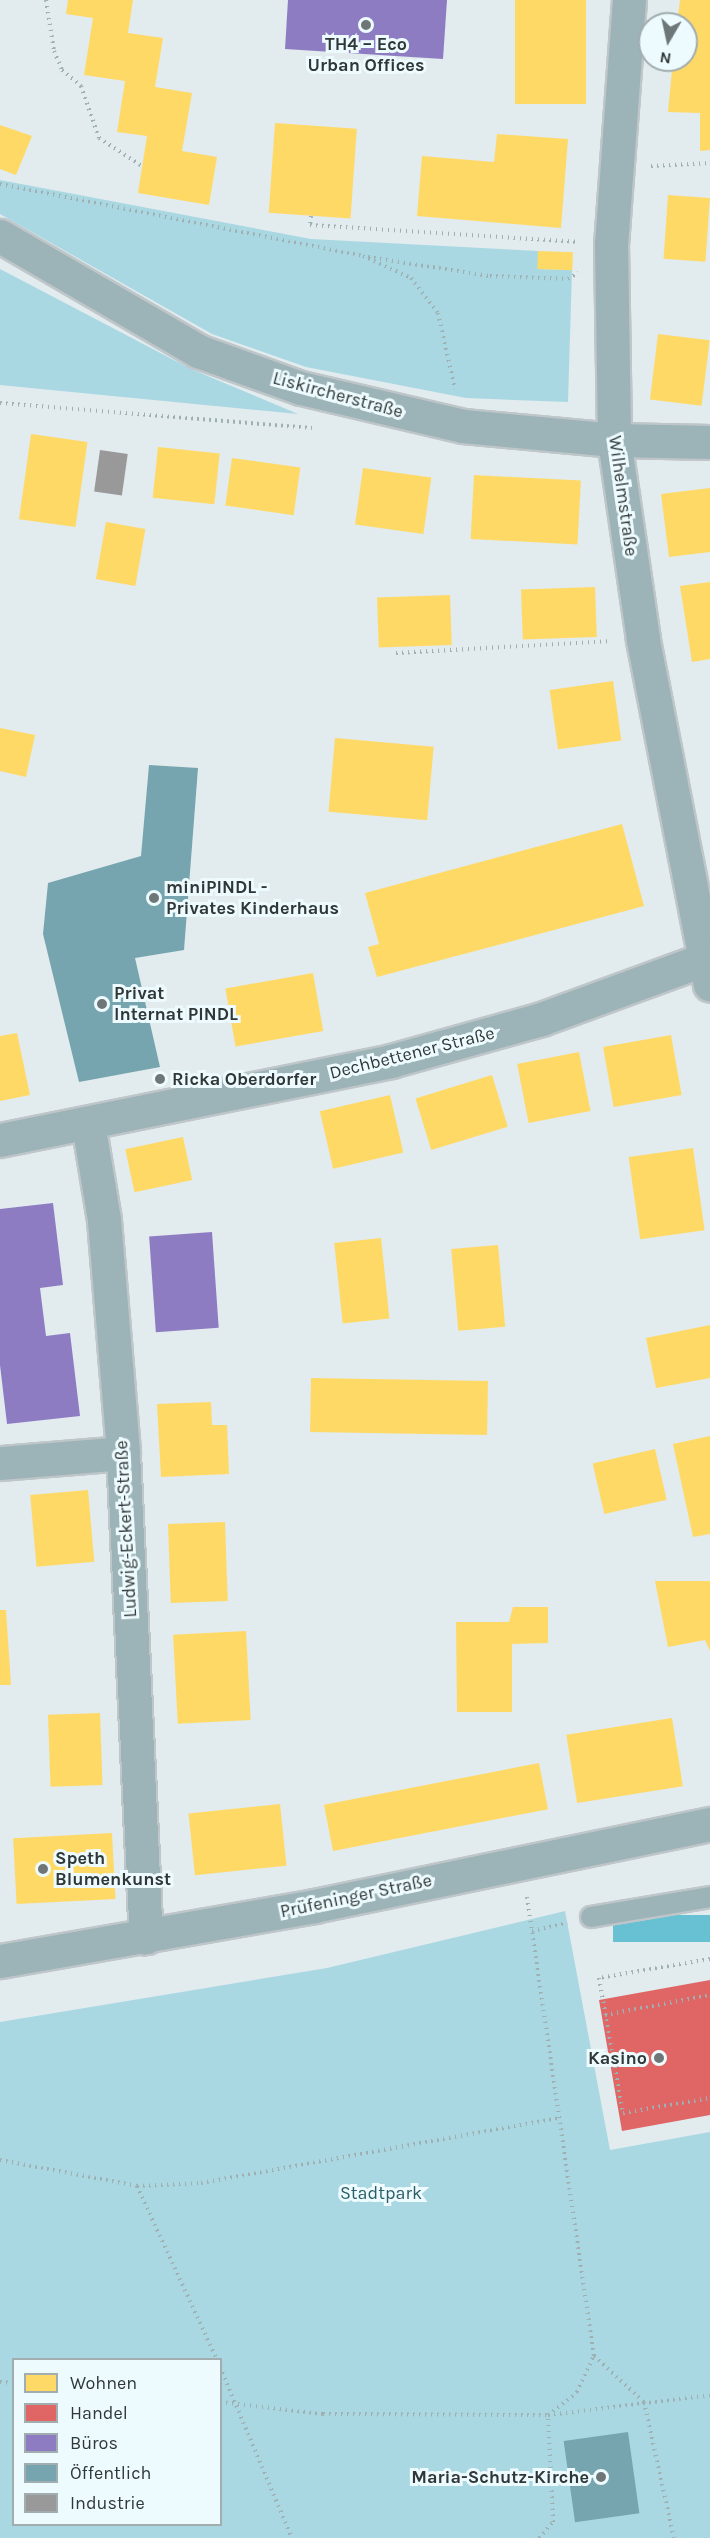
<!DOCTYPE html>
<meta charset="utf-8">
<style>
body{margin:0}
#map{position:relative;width:710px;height:2538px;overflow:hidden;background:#e2ebee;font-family:Karla,sans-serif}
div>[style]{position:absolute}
.green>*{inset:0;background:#a9d8e3}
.water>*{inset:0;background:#68c1d3;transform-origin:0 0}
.homes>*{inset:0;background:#ffd966;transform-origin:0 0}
.shops>*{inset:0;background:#e06666}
.offices>*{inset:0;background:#8e7cc3;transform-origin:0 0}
.public>*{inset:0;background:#76a5af;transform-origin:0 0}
.industry>*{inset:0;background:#999;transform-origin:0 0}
.path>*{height:4px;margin-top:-2px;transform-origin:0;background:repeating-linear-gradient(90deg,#9fb0b3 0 1.5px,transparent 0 6px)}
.roads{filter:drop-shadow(2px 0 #bfc6c9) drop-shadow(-2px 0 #bfc6c9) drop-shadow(0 2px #bfc6c9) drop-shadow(0 -2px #bfc6c9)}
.service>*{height:20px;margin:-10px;padding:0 10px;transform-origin:10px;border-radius:10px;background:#9cb3b8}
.minor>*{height:33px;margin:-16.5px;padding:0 16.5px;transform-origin:16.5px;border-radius:16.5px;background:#9cb3b8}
.tertiary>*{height:33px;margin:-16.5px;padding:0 16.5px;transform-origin:16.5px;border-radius:16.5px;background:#9cb3b8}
.dots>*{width:16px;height:16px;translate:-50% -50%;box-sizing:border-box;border:3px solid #edfbfe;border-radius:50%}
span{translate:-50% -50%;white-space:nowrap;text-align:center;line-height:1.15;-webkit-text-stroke:6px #edfbfe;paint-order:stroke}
.poi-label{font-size:18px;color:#303738;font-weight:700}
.left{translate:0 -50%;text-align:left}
.right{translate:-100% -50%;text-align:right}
.street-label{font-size:18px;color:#303738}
.park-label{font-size:18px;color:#2c5e68}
.legend{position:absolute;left:12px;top:2358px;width:210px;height:168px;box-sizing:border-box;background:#edfbfe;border:2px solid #a1adaf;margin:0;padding:8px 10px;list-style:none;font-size:18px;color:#303738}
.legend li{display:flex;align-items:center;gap:12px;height:30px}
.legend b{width:30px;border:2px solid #a1adaf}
.north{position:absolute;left:638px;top:12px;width:60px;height:60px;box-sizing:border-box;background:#edfbfe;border:2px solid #a1adaf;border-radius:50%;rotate:189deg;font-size:16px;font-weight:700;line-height:24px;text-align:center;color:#303738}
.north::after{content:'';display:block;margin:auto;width:21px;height:27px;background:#6e7678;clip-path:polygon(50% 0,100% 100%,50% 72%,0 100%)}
</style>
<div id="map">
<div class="green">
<i style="clip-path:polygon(0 180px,311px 239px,538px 251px,538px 269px,572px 270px,568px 402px,466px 398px,306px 367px,212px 334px,0 214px)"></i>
<i style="clip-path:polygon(0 269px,191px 369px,298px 414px,0 385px)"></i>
<i style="clip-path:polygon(evenodd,565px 1911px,610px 2150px,710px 2132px,710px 2538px,0 2538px,0 2022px,327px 1968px,565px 1911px,14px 2360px,220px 2360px,220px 2524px,14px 2524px,14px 2360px)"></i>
</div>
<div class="water">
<i style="left:710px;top:1915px;width:27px;height:97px;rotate:90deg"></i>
</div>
<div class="homes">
<i style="clip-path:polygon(68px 0,133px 0,128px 33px,163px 38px,155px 87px,192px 93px,182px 151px,217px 157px,209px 205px,138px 193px,147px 136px,117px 132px,125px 81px,84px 75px,93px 18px,66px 14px)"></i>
<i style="left:515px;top:0;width:71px;height:104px"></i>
<i style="clip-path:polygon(680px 0,710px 0,710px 150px,700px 151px,700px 113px,668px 112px,673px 60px,686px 60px,686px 24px,677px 24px)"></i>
<i style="left:275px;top:123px;width:82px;height:90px;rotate:4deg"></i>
<i style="clip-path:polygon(0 125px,32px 136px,16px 175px,0 169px)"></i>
<i style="clip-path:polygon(497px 134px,568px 139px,561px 228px,417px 216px,422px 156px,494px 162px)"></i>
<i style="left:668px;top:195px;width:42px;height:64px;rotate:4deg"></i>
<i style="left:538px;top:251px;width:35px;height:18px;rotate:2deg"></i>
<i style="left:658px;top:334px;width:52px;height:66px;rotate:7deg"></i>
<i style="left:31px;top:434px;width:57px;height:86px;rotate:8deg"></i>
<i style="left:158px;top:447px;width:62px;height:51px;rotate:6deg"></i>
<i style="left:232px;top:458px;width:69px;height:48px;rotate:8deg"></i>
<i style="left:363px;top:468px;width:69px;height:57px;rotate:8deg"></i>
<i style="left:474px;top:475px;width:107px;height:64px;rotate:3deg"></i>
<i style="clip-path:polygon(710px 488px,710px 552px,669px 557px,661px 494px)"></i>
<i style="left:106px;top:522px;width:40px;height:58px;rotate:10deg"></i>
<i style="clip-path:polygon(710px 582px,710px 659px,692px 662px,680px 586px)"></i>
<i style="left:595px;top:587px;width:50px;height:74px;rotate:88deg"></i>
<i style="left:450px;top:595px;width:50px;height:73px;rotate:88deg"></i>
<i style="left:613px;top:681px;width:60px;height:64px;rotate:82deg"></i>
<i style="clip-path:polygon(0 728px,35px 735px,26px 777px,0 771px)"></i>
<i style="left:335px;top:738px;width:99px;height:74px;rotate:5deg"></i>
<i style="clip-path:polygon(622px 824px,644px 906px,377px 977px,368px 947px,379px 944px,365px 893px)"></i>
<i style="left:313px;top:973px;width:59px;height:89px;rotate:80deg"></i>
<i style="clip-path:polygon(17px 1033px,30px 1095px,0 1101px,0 1036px)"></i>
<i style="left:671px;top:1035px;width:61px;height:69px;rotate:80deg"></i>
<i style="left:579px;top:1052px;width:60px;height:63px;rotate:79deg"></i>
<i style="left:492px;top:1075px;width:54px;height:80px;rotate:73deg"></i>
<i style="left:390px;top:1095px;width:59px;height:72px;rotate:77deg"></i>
<i style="left:183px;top:1137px;width:44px;height:59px;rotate:78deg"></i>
<i style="left:693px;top:1148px;width:83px;height:65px;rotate:82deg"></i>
<i style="left:381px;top:1238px;width:81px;height:47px;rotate:84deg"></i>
<i style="left:498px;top:1245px;width:82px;height:47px;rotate:85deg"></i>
<i style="clip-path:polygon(710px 1325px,710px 1378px,656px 1388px,646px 1338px)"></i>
<i style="left:311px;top:1378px;width:177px;height:54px;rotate:1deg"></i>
<i style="clip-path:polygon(211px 1402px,212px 1425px,227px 1425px,229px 1474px,161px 1477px,157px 1404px)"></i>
<i style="clip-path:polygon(710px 1436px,710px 1534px,693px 1537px,673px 1444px)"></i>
<i style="left:655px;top:1449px;width:52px;height:64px;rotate:77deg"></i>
<i style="left:88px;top:1490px;width:72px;height:58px;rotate:85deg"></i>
<i style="left:225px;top:1522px;width:79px;height:57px;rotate:88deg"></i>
<i style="clip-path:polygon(655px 1581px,710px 1581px,710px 1651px,705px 1640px,668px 1647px)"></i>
<i style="clip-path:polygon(513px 1607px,548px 1607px,548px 1643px,512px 1644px,512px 1712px,457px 1712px,456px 1622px,509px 1622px)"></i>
<i style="clip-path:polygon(0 1610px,6px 1610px,11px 1685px,0 1685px)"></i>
<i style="left:246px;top:1631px;width:89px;height:73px;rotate:87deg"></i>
<i style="left:100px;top:1713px;width:72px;height:52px;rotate:88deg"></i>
<i style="left:672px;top:1718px;width:69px;height:107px;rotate:81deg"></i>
<i style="left:539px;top:1763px;width:47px;height:219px;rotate:79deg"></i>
<i style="left:280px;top:1804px;width:62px;height:92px;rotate:84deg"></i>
<i style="left:112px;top:1833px;width:66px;height:99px;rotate:87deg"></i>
</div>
<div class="shops">
<i style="clip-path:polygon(710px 1980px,710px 2115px,622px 2131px,599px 2000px)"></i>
</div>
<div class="offices">
<i style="clip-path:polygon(288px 0,447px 0,443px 59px,285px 49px)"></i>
<i style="clip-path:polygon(53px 1203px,63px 1285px,40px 1288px,46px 1336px,70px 1333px,80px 1416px,7px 1424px,0 1365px,0 1209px)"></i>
<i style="left:212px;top:1232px;width:96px;height:63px;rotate:86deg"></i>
</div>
<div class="public">
<i style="clip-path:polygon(149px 765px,198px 768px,184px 950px,135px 958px,160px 1067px,79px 1082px,43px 934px,48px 883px,141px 856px)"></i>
<i style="left:628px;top:2432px;width:82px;height:65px;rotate:82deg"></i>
</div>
<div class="industry">
<i style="left:100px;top:450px;width:28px;height:42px;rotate:8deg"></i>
</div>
<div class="path">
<i style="left:46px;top:0;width:52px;rotate:81.1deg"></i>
<i style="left:54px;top:51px;width:21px;rotate:67deg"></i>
<i style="left:62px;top:70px;width:25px;rotate:40deg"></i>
<i style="left:81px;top:86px;width:55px;rotate:70.9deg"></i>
<i style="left:99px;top:138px;width:51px;rotate:33.1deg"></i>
<i style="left:651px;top:166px;width:59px;rotate:-2.9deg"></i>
<i style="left:0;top:184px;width:370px;rotate:11.2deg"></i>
<i style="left:363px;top:256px;width:53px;rotate:24.6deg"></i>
<i style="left:411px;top:278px;width:44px;rotate:52.4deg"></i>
<i style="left:438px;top:313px;width:78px;rotate:77.4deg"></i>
<i style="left:311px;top:216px;width:9px;rotate:96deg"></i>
<i style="left:310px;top:225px;width:268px;rotate:3.6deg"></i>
<i style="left:368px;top:257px;width:123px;rotate:8.9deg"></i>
<i style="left:490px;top:276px;width:78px;rotate:2.2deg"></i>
<i style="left:568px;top:279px;width:12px;rotate:-31deg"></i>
<i style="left:0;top:403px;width:313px;rotate:4.6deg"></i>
<i style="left:396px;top:653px;width:212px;rotate:-3.2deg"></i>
<i style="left:527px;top:1897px;width:464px;rotate:81.7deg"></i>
<i style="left:594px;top:2356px;width:68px;rotate:42.6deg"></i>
<i style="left:644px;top:2402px;width:139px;rotate:77.6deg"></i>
<i style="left:532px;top:1931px;width:36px;rotate:-13deg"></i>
<i style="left:710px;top:1959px;width:113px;rotate:170.3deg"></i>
<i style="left:599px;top:1978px;width:137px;rotate:79.9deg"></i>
<i style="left:623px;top:2113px;width:88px;rotate:-9.8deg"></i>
<i style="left:605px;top:2015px;width:107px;rotate:-10.8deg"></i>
<i style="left:0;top:2160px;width:139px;rotate:10.7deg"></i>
<i style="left:137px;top:2186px;width:64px;rotate:-2.7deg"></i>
<i style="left:201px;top:2183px;width:364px;rotate:-10.3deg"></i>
<i style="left:137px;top:2186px;width:192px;rotate:65.3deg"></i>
<i style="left:220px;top:2367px;width:186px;rotate:67.2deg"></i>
<i style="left:0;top:2382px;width:14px;rotate:4deg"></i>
<i style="left:220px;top:2402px;width:104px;rotate:6.6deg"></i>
<i style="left:323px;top:2414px;width:225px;rotate:0.3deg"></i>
<i style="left:548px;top:2415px;width:163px;rotate:-7deg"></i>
<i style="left:539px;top:2538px;width:21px;rotate:-49deg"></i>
<i style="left:553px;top:2522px;width:107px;rotate:-92.7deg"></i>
<i style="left:548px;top:2415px;width:37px;rotate:-38deg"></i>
<i style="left:577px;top:2392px;width:40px;rotate:-65deg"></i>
</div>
<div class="roads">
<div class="service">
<i style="left:591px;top:1917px;width:121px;rotate:-9.5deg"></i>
</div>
<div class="minor">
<i style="left:629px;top:0;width:245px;rotate:94.2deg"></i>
<i style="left:611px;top:244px;width:196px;rotate:89.1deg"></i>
<i style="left:614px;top:440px;width:202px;rotate:81.7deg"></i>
<i style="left:643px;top:640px;width:351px;rotate:79deg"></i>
<i style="left:0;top:236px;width:229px;rotate:30.1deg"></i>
<i style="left:198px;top:351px;width:109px;rotate:19.8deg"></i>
<i style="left:301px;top:388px;width:166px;rotate:13.2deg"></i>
<i style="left:463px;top:426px;width:152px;rotate:5.3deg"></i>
<i style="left:614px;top:440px;width:96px;rotate:1.2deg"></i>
<i style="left:88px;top:1123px;width:98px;rotate:80.6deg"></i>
<i style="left:104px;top:1220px;width:234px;rotate:85.3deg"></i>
<i style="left:123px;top:1453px;width:485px;rotate:87.3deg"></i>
<i style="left:0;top:1140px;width:399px;rotate:-11.4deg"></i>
<i style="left:391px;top:1061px;width:156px;rotate:-15.6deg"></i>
<i style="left:541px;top:1019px;width:180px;rotate:-20.1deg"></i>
<i style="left:0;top:1463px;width:123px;rotate:-4.6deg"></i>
</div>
<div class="tertiary">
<i style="left:0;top:1961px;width:319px;rotate:-9.9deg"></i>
<i style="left:314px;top:1906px;width:404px;rotate:-11.7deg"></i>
</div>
</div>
<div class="dots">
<i style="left:366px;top:25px;background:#6e7678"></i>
<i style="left:154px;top:898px;background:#6e7678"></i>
<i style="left:102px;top:1004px;background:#6e7678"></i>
<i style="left:160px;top:1079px;background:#6e7678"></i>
<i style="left:43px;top:1869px;background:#6e7678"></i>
<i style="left:659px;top:2058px;background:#6e7678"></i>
<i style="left:601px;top:2477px;background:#6e7678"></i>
</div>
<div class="poi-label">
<span style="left:366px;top:55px">TH4 – Eco<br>Urban Offices</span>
<span class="left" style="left:166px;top:898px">miniPINDL -<br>Privates Kinderhaus</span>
<span class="left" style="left:114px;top:1004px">Privat<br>Internat PINDL</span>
<span class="left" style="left:172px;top:1079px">Ricka Oberdorfer</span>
<span class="left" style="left:55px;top:1869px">Speth<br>Blumenkunst</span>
<span class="right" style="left:647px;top:2058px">Kasino</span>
<span class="right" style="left:589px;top:2477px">Maria-Schutz-Kirche</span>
</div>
<div class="street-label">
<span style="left:338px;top:395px;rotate:15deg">Liskircherstraße</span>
<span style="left:623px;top:496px;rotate:82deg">Wilhelmstraße</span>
<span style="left:412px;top:1053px;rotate:-14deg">Dechbettener Straße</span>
<span style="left:126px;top:1529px;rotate:-93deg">Ludwig-Eckert-Straße</span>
<span style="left:356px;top:1896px;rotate:-12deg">Prüfeninger Straße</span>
</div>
<div class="park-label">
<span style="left:381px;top:2193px">Stadtpark</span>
</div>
<ul class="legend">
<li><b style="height:16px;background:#ffd966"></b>Wohnen</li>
<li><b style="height:16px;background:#e06666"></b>Handel</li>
<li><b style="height:16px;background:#8e7cc3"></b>Büros</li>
<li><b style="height:16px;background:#76a5af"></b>Öffentlich</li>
<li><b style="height:16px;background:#999"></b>Industrie</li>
</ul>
<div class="north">N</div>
</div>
